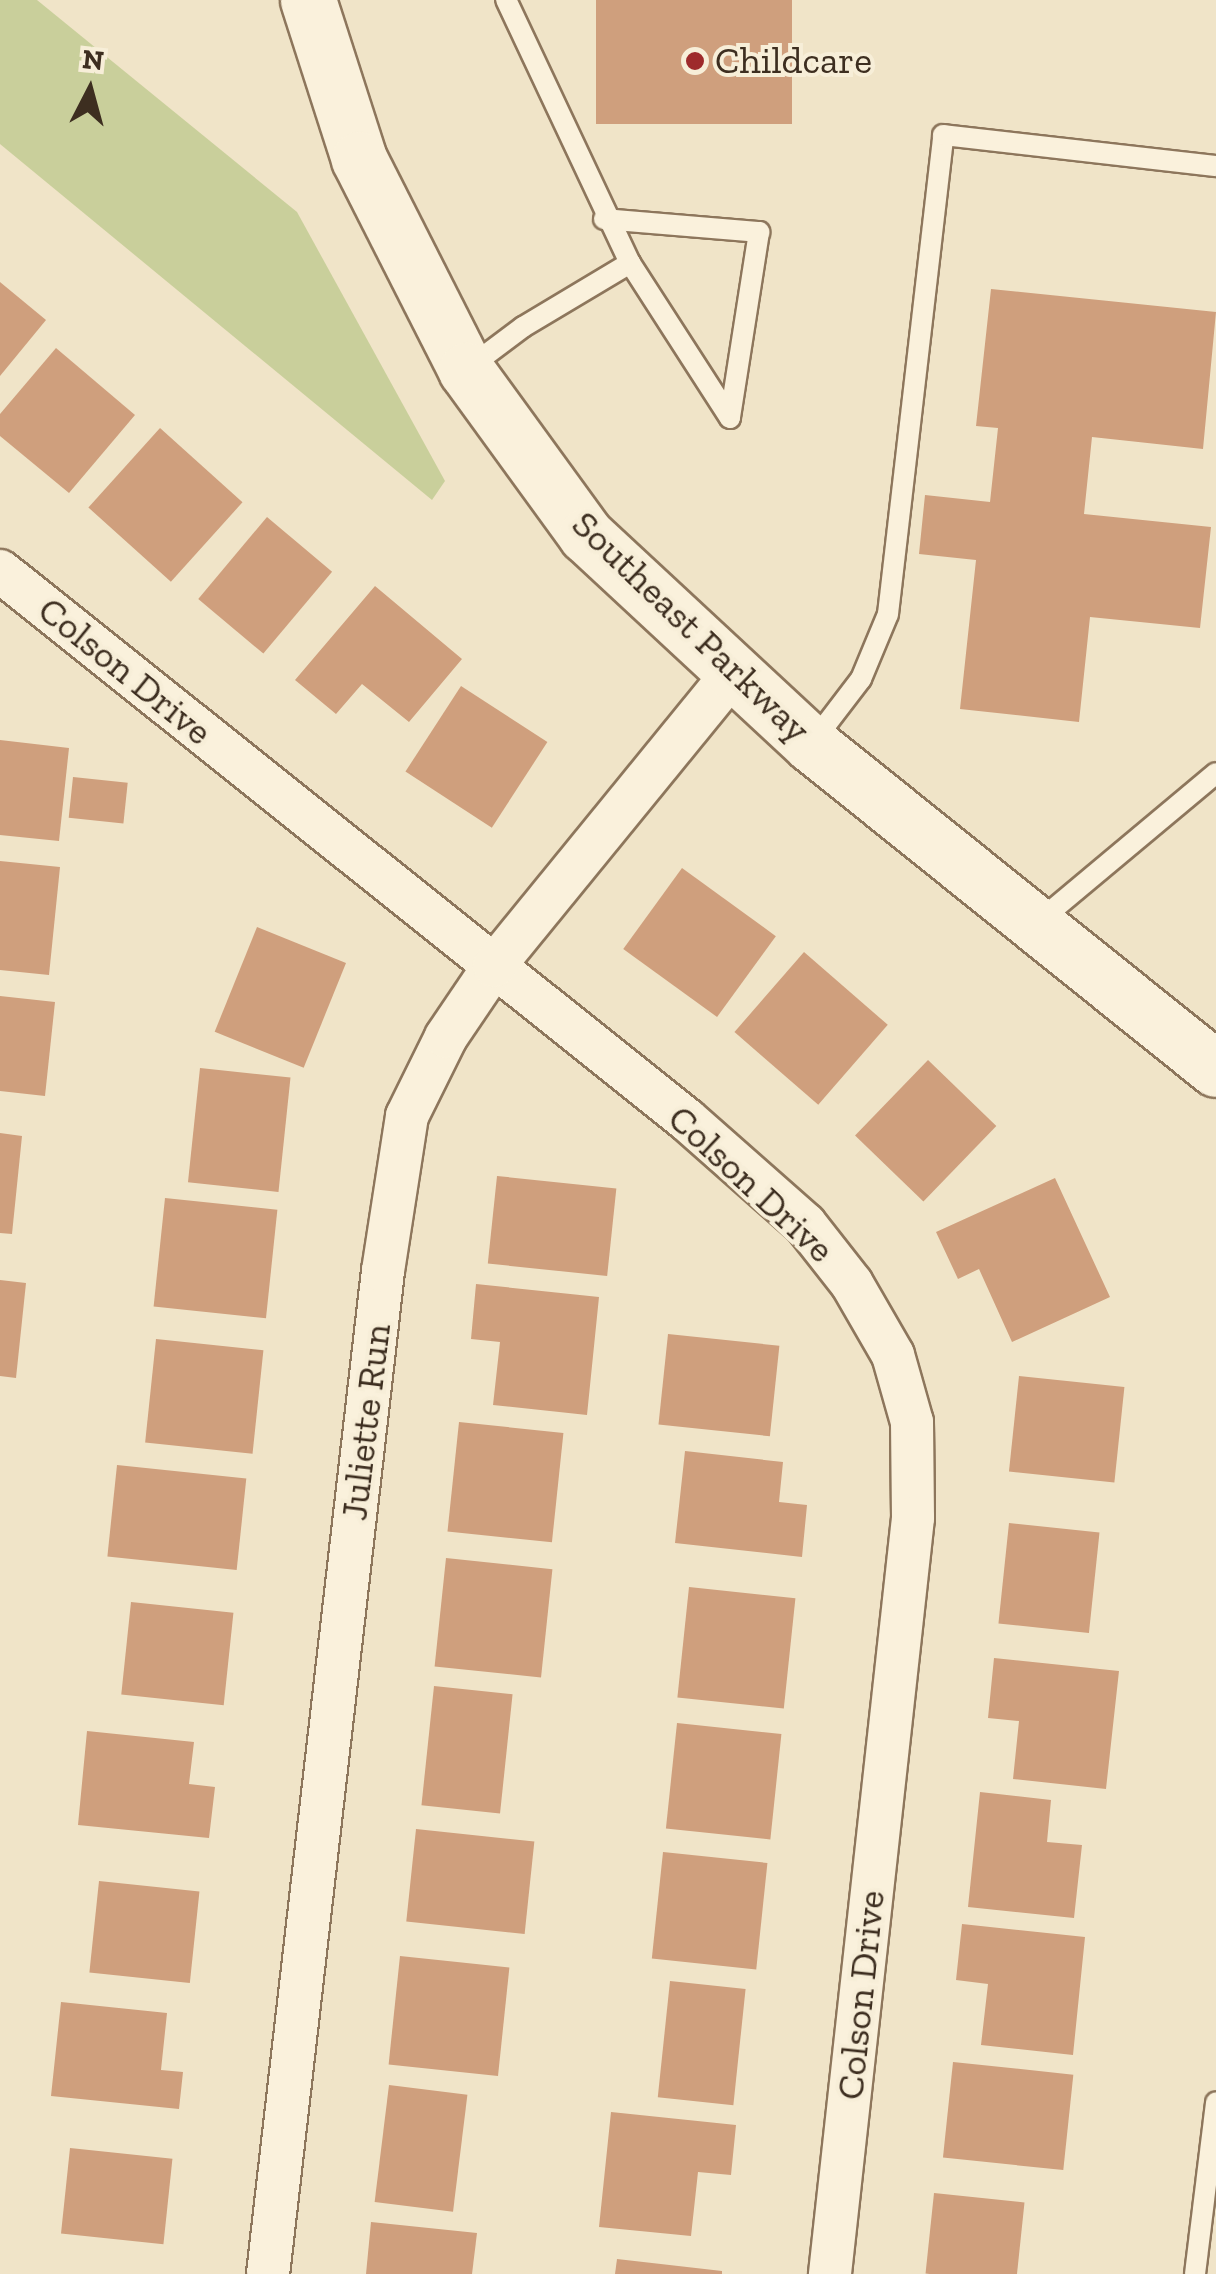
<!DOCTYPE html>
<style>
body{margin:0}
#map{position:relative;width:1216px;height:2274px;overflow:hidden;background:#f0e4c8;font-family:"Zilla Slab",serif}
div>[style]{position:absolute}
.green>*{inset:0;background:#c9cf9b}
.building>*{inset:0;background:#cf9f7d;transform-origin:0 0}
.roads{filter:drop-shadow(2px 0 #8d765c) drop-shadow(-2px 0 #8d765c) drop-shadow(0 2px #8d765c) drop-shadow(0 -2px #8d765c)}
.lane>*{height:20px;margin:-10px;padding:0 10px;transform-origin:10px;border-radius:10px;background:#faf1dc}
.street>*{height:42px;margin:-21px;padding:0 21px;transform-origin:21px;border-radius:21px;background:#faf1dc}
.secondary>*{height:55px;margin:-27.5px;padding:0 27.5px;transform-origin:27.5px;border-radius:27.5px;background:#faf1dc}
.dots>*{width:28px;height:28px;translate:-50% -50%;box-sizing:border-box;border:5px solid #f7eed8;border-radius:50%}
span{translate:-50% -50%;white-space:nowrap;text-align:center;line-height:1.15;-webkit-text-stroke:8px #f7eed8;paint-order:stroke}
.poi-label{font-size:38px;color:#3d2e20}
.left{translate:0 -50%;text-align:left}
.street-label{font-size:38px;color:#3d2e20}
.north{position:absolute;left:40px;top:40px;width:100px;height:100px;-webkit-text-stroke:8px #f7eed8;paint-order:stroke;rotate:6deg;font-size:28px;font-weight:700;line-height:40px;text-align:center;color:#3d2e20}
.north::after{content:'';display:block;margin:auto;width:35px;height:45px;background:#3d2e20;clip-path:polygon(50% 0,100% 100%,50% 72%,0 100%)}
</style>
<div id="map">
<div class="green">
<i style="clip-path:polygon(0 0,37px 0,297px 212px,445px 481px,432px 500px,0 144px)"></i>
</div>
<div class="building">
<i style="left:596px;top:0;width:196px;height:124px"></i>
<i style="clip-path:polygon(0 282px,46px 320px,0 376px)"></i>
<i style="clip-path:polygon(991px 289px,1216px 312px,1203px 449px,1092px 437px,1084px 514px,1211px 527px,1200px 628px,1090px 617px,1079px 722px,960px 709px,976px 560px,919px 554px,925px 495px,990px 502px,998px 428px,976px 426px)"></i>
<i style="clip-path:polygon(56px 348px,135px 415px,69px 493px,0 436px,0 414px)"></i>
<i style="left:160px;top:428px;width:111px;height:107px;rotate:42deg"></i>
<i style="left:267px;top:517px;width:85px;height:107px;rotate:40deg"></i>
<i style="clip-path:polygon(375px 586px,462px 659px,409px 722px,362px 684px,336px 714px,295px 680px)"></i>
<i style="left:461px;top:686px;width:103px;height:102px;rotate:33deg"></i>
<i style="clip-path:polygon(0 740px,69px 748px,59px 841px,0 835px)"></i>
<i style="left:73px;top:777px;width:55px;height:41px;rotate:6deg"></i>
<i style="clip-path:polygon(0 861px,60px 867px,49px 975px,0 970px)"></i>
<i style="left:682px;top:868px;width:116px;height:100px;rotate:36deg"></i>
<i style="left:257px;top:927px;width:96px;height:113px;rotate:22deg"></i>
<i style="left:804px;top:952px;width:111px;height:106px;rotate:41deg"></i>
<i style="clip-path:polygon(0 996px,55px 1002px,45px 1096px,0 1091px)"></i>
<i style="left:928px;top:1060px;width:95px;height:105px;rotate:44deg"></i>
<i style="left:200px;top:1068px;width:91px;height:115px;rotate:6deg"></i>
<i style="clip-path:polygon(0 1133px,22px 1136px,12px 1234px,0 1233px)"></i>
<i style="left:497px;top:1176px;width:120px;height:88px;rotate:6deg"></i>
<i style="clip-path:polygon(1055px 1178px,1110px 1297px,1012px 1342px,979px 1269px,958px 1279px,936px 1232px)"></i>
<i style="left:165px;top:1198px;width:113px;height:109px;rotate:6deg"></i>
<i style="clip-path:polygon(0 1280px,26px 1283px,16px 1378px,0 1376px)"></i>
<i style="clip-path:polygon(476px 1284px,599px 1297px,587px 1415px,493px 1405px,500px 1342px,471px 1339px)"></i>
<i style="left:668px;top:1334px;width:112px;height:91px;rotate:6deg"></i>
<i style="left:156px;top:1339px;width:108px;height:104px;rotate:6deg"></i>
<i style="left:1019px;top:1376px;width:106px;height:96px;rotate:6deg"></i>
<i style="left:459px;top:1422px;width:105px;height:110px;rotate:6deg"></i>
<i style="clip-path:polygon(685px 1451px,783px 1462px,779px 1502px,807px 1505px,802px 1557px,675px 1543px)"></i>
<i style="left:117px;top:1465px;width:130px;height:92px;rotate:6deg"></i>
<i style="left:1009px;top:1523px;width:91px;height:101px;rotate:6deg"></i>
<i style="left:446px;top:1558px;width:107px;height:109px;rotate:6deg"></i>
<i style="left:689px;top:1587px;width:107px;height:111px;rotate:6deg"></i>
<i style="left:131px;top:1602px;width:103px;height:93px;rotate:6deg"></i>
<i style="clip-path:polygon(994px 1658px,1119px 1671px,1106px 1789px,1013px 1779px,1019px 1721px,988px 1718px)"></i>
<i style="left:434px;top:1686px;width:79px;height:120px;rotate:6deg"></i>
<i style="left:677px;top:1723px;width:105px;height:106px;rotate:6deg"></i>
<i style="clip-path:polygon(87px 1731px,194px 1742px,189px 1784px,215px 1787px,209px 1838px,78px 1825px)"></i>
<i style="clip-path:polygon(980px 1792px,1051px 1800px,1047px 1842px,1082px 1845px,1074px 1918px,968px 1907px)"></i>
<i style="left:416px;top:1829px;width:119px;height:93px;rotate:6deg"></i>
<i style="left:663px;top:1852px;width:105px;height:107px;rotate:6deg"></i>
<i style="left:99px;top:1881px;width:101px;height:92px;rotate:6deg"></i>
<i style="clip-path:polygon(962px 1924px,1085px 1937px,1073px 2055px,981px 2045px,988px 1984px,956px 1980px)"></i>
<i style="left:400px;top:1956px;width:110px;height:109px;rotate:6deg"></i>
<i style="left:670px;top:1981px;width:76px;height:117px;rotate:6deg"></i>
<i style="clip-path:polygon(61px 2002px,167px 2013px,161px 2070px,183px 2072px,179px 2109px,51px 2096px)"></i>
<i style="left:953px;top:2062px;width:121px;height:96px;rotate:6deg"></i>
<i style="left:389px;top:2085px;width:79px;height:118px;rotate:7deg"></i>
<i style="clip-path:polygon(611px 2112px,736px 2125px,731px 2175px,698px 2172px,691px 2236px,599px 2227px)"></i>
<i style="left:70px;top:2148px;width:103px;height:86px;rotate:6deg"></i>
<i style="left:934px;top:2193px;width:91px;height:81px;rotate:6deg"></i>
<i style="clip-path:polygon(371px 2222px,477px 2233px,472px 2274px,366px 2274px)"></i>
<i style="clip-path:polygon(617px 2259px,722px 2271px,722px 2274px,615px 2274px)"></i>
</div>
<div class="roads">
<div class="lane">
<i style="left:604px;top:219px;width:156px;rotate:4.8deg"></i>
<i style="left:759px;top:232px;width:188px;rotate:98.9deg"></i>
<i style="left:730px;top:418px;width:184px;rotate:-122.8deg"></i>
<i style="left:467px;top:369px;width:70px;rotate:-36.9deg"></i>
<i style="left:523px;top:327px;width:125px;rotate:-30.9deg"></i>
<i style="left:630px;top:263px;width:291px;rotate:-115.2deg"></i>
<i style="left:812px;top:743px;width:81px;rotate:-52.6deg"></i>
<i style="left:861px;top:679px;width:70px;rotate:-67.4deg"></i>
<i style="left:888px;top:614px;width:482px;rotate:-83.4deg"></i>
<i style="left:943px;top:135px;width:275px;rotate:6.5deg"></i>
<i style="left:1038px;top:922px;width:232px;rotate:-39.9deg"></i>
<i style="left:1195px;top:2274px;width:173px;rotate:-83deg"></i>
</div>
<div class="street">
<i style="left:0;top:571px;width:878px;rotate:38.62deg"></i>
<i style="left:686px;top:1119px;width:159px;rotate:41.4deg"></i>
<i style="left:805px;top:1224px;width:76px;rotate:51.9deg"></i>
<i style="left:852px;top:1284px;width:82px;rotate:60deg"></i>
<i style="left:893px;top:1355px;width:70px;rotate:74.2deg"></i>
<i style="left:912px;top:1422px;width:96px;rotate:89.4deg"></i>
<i style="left:913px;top:1518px;width:761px;rotate:96.27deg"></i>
<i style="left:268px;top:2274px;width:1010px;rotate:-83.46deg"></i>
<i style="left:383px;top:1271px;width:157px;rotate:-81.2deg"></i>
<i style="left:407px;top:1116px;width:88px;rotate:-63.7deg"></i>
<i style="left:446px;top:1037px;width:86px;rotate:-55.9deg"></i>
<i style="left:494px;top:966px;width:375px;rotate:-50.8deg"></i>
</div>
<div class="secondary">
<i style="left:308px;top:0;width:167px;rotate:72.2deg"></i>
<i style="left:359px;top:159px;width:237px;rotate:63.1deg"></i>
<i style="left:466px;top:370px;width:204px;rotate:54deg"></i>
<i style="left:586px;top:535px;width:307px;rotate:42.9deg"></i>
<i style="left:811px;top:744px;width:519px;rotate:38.75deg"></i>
</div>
</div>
<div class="dots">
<i style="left:695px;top:61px;background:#9e2a2b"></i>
</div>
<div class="poi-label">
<span class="left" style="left:715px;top:61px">Childcare</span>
</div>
<div class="street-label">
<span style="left:691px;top:627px;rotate:44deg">Southeast Parkway</span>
<span style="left:125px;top:671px;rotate:39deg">Colson Drive</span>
<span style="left:751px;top:1184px;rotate:43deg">Colson Drive</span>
<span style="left:366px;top:1422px;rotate:-83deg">Juliette Run</span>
<span style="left:861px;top:1995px;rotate:-84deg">Colson Drive</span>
</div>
<div class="north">N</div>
</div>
